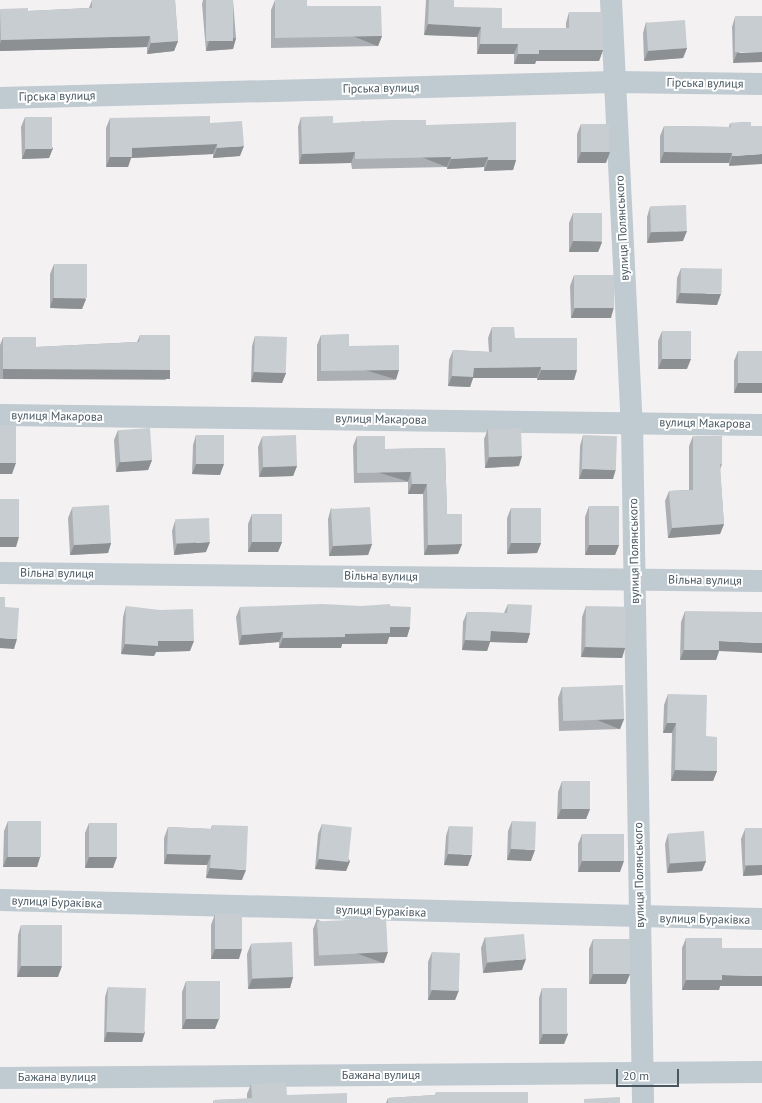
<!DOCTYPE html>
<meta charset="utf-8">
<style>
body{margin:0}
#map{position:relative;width:762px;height:1103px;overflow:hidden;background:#f4f1f2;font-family:"PT Sans",sans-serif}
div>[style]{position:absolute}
.minor>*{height:22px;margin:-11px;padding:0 11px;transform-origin:11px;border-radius:11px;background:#bfcad1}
.wall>*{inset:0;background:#acb0b4}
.shaded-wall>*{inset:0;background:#8c9092;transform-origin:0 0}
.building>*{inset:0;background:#c8cdd1;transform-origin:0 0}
span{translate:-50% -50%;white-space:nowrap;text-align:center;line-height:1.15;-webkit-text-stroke:4px #fff;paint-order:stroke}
.street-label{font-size:12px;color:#485760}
.scale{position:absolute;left:616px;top:1069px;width:63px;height:18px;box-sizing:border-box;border:2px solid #485760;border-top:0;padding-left:5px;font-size:12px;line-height:14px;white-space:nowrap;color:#485760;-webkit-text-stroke:3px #fff;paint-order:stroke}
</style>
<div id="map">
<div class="minor">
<i style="left:611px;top:0;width:423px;rotate:87.2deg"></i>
<i style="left:632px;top:422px;width:681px;rotate:89.07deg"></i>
<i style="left:0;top:98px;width:615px;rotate:-1.49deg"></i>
<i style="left:615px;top:82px;width:147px;rotate:0.8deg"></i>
<i style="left:0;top:415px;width:762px;rotate:0.75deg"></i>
<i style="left:0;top:573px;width:762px;rotate:0.6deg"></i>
<i style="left:0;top:900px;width:762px;rotate:1.43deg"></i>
<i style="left:0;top:1078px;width:762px;rotate:-0.45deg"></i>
</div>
<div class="wall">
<i style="clip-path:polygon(92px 0,175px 0,178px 41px,174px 51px,147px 54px,147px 47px,0 51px,0 9px,28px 11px,89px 8px)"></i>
<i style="clip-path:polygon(203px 0,233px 0,236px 38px,233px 49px,206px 51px,202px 4px)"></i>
<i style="clip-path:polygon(275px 0,307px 6px,382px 36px,378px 46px,271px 48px,271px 10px)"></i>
<i style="clip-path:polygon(426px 0,454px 0,454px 7px,502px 28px,566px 28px,566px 23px,569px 12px,603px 50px,599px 61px,536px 61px,535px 64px,514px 64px,514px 54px,477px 54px,477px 37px,424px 35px)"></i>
<i style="clip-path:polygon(762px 16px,733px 63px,732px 27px,735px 17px)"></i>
<i style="clip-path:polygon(646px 22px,687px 48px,683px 58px,644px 61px,643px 33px)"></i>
<i style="clip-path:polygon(25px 117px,53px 148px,49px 158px,22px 159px,21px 127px)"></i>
<i style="clip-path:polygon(301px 117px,333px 123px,426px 125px,516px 160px,513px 170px,484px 171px,484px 167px,447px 169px,447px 167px,352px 169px,351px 163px,299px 164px,298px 127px)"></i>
<i style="clip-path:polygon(110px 118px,210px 123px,240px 156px,213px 158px,213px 154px,131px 158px,128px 167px,106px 167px,106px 128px)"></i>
<i style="clip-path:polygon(751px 122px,729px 166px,729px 163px,660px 163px,660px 136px,664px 126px,729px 127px,730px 123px)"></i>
<i style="clip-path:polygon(581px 124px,606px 163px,577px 163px,577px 134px)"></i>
<i style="clip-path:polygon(650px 207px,683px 241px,647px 243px,647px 217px)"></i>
<i style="clip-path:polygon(573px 213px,602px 242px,598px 252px,569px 252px,569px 223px)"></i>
<i style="clip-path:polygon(54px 264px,86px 299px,82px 309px,50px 308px,50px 274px)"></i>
<i style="clip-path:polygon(681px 268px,717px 305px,676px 303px,677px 278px)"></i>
<i style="clip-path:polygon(574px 275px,611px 318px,571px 318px,570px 286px)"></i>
<i style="clip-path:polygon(492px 327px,515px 338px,574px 380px,537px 380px,537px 378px,473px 378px,470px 387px,448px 386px,449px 360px,453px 350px,489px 352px,488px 338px)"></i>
<i style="clip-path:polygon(662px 331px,687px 369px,658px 369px,658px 341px)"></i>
<i style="clip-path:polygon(140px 335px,166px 380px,0 379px,0 345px,3px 337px,36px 347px,137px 342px)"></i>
<i style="clip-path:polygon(321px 335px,349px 346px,396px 380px,317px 381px,317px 345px)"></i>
<i style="clip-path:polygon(255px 336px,286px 373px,282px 383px,251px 382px,252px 346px)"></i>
<i style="clip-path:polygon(738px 351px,762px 351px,762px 393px,734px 393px,734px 361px)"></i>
<i style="clip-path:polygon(488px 429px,519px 466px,485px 468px,484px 439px)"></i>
<i style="clip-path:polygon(118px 430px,152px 460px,148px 470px,116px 472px,114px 440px)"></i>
<i style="clip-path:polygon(196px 435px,220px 475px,192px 474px,193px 445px)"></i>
<i style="clip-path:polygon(583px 435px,613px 479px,579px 479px,580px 446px)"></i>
<i style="clip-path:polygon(357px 436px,385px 449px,445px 448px,447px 514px,462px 544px,458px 554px,424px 555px,423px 494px,408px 494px,408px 482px,354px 483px,353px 446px)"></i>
<i style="clip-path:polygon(693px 436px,722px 464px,720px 470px,724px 524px,720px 534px,668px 538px,665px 501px,669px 491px,689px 490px,689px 446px)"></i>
<i style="clip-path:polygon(262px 437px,297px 466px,293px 476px,259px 477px,258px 447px)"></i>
<i style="clip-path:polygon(589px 506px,619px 545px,615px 555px,585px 555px,585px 517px)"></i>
<i style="clip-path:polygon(72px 508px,111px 543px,108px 553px,70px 555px,68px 518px)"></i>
<i style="clip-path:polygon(331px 508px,372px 544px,368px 555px,329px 556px,328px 519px)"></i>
<i style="clip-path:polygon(511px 508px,541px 543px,537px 553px,507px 554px,507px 518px)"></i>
<i style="clip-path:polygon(252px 514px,282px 542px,278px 552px,248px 552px,248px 524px)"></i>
<i style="clip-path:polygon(175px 521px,206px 552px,174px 555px,172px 531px)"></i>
<i style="clip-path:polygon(508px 604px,530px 633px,527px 643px,490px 642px,487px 651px,462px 650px,463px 622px,467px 612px,504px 613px)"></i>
<i style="clip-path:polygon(126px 606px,190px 651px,156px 652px,154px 656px,121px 654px,123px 617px)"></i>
<i style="clip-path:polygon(362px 606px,390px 606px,410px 627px,407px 637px,389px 637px,387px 644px,342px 644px,341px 648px,279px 648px,279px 642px,239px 645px,236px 617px,240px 607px)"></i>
<i style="clip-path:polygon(586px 606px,625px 648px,622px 658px,581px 657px,582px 617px)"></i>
<i style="clip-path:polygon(685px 611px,719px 651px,716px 660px,680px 660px,681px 622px)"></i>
<i style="clip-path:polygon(562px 687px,624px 719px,620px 729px,559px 731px,558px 698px)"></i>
<i style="clip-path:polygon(668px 694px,706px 736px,717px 771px,713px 781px,671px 781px,672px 733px,663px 733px,664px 705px)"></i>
<i style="clip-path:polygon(562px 781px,590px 809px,586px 819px,557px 819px,558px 792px)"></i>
<i style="clip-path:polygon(8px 821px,40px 857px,37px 867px,3px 867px,4px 831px)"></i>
<i style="clip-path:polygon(512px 821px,531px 861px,507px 860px,508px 831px)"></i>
<i style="clip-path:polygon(89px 823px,113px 868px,85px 868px,85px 833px)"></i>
<i style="clip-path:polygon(322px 824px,350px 861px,346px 871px,315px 869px,318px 834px)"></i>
<i style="clip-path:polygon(212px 825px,242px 880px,206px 878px,207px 865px,164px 864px,164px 838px,168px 827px,211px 829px)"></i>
<i style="clip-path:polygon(449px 826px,468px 866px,444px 865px,446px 836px)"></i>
<i style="clip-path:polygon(762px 828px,762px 875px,743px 876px,741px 839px,745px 829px)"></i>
<i style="clip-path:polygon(582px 834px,620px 872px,578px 872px,578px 844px)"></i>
<i style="clip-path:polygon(668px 834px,706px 861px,702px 871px,667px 873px,665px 844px)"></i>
<i style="clip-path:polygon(215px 914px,239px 959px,211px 959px,211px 925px)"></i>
<i style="clip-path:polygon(317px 919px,384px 963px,314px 966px,313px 929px)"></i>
<i style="clip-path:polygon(21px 925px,58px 977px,17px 977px,18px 935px)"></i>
<i style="clip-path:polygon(485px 937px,522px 970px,483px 973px,481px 948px)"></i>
<i style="clip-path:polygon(686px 938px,720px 986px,719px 990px,682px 990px,682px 948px)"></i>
<i style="clip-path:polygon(593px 939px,626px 984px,589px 984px,589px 949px)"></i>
<i style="clip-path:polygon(251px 944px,293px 977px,290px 988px,248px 989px,247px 954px)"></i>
<i style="clip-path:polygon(432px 952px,459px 990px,455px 1000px,428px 1000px,428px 962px)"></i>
<i style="clip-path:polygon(186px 981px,215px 1029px,182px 1029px,182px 992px)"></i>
<i style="clip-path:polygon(108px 987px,145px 1032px,142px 1042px,104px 1042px,105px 997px)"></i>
<i style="clip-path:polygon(542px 988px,568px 1034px,564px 1044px,539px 1044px,539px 998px)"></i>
<i style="clip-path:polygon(251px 1084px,287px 1095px,347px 1103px,213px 1103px,214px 1100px,247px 1099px,247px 1094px)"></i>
<i style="clip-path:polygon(436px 1092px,528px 1103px,386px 1103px,388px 1098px,435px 1095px)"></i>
</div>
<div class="shaded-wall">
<i style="clip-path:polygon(428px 24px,481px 27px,477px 37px,424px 35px)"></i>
<i style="clip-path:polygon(150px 36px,147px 47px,0 51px,0 44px,1px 40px)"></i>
<i style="left:382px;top:36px;width:11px;height:107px;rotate:112deg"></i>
<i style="clip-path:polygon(236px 38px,233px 49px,206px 51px,209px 41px)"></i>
<i style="clip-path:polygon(178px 41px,174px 51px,147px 54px,151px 43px)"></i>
<i style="clip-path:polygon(480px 44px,518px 44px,514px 54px,477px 54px)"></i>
<i style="clip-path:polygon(687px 48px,683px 58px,644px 61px,648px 51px)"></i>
<i style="clip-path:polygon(539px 50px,603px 50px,599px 61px,536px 61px,535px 64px,514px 64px,518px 54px)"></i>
<i style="clip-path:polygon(762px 52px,762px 62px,733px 63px,737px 53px)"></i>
<i style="clip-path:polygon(217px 144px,213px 154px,131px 158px,128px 167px,106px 167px,110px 157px,132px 148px)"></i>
<i style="clip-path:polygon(244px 146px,240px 156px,213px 158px,217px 148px)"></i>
<i style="clip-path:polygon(53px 148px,49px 158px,22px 159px,26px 149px)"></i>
<i style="clip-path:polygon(355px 152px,351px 163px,299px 164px,302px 154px)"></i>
<i style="clip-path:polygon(581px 152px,610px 152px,606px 163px,577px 163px)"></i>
<i style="clip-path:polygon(664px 152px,732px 153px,729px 163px,660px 163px)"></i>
<i style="clip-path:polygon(762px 154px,762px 164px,729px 166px,732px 156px)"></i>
<i style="left:451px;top:157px;width:11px;height:96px;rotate:112deg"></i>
<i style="clip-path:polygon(488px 157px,484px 167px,447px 169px,451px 159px)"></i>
<i style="clip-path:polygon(488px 160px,516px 160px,513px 170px,484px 171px)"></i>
<i style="clip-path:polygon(687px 231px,683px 241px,647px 243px,651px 232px)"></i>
<i style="clip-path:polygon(573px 241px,602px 242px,598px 252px,569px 252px)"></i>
<i style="clip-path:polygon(680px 293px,721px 294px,717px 305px,676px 303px)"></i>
<i style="clip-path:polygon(53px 298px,86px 299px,82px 309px,50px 308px)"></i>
<i style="clip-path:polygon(614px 307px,611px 318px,571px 318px,575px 308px)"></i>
<i style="clip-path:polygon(662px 359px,691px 359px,687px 369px,658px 369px)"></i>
<i style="clip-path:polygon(541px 367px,537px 378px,473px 378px,470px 387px,448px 386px,452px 376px,474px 368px)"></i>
<i style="left:3px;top:369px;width:167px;height:10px"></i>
<i style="left:399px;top:370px;width:10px;height:78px;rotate:107deg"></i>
<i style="clip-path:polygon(541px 370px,577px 370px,574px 380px,537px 380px)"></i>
<i style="clip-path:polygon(254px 372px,286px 373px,282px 383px,251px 382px)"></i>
<i style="clip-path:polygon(738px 383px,762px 383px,762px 393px,734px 393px)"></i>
<i style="clip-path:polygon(522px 456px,519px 466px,485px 468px,489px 457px)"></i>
<i style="clip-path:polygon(152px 460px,148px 470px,116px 472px,120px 461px)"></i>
<i style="clip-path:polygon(0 463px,16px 463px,12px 474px,0 474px)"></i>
<i style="clip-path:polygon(196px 464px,224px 464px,220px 475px,192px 474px)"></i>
<i style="clip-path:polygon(297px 466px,293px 476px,259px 477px,263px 467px)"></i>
<i style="clip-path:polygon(583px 469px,616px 469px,613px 479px,579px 479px)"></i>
<i style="left:411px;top:472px;width:10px;height:54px;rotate:107deg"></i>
<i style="clip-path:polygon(412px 484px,427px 484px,423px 494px,408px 494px)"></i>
<i style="clip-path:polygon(724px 524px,720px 534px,668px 538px,672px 528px)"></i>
<i style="clip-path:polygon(0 537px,19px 537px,16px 547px,0 547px)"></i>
<i style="clip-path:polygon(210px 542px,206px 552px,174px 555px,177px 544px)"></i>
<i style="clip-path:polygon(252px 542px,282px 542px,278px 552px,248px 552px)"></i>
<i style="clip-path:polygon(111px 543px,108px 553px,70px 555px,74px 545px)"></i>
<i style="clip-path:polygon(511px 543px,541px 543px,537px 553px,507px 554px)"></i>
<i style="clip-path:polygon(372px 544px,368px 555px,329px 556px,333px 546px)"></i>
<i style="clip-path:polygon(462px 544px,458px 554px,424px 555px,428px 545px)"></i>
<i style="clip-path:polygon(589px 545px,619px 545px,615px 555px,585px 555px)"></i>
<i style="clip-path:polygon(390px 627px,410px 627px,407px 637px,389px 637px,387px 644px,342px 644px,341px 648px,279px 648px,283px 638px,345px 634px)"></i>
<i style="clip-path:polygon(491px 631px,530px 633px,527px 643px,490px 642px,487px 651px,462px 650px,465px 640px)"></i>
<i style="clip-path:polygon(283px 632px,279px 642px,239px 645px,242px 635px)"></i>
<i style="clip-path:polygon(0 638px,17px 639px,14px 649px,0 648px)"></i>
<i style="clip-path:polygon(158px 641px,194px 641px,190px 651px,156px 652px,154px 656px,121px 654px,125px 644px)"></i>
<i style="clip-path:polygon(719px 641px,762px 643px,762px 653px,719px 651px,716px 660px,680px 660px,684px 650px)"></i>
<i style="clip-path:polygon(585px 647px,625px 648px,622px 658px,581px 657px)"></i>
<i style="left:624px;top:719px;width:11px;height:61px;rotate:112deg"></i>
<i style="clip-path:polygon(667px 723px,676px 723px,672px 733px,663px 733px)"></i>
<i style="clip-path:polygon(675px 770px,717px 771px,713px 781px,671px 781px)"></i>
<i style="clip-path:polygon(561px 809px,590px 809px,586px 819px,557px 819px)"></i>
<i style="clip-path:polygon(511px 849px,535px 850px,531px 861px,507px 860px)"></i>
<i style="clip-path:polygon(167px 854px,211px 855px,207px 865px,164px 864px)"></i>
<i style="clip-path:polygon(448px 854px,472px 855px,468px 866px,444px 865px)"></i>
<i style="clip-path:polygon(7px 857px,40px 857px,37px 867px,3px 867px)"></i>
<i style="clip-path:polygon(89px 857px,117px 857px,113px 868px,85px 868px)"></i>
<i style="clip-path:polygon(319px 859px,350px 861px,346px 871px,315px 869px)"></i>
<i style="clip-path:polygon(582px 861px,624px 861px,620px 872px,578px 872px)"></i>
<i style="clip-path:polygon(706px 861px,702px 871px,667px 873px,670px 863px)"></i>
<i style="clip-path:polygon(762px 865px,762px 875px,743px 876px,746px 866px)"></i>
<i style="clip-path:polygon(210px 868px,246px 870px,242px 880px,206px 878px)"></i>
<i style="clip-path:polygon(215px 949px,242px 949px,239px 959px,211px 959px)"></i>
<i style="left:388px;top:952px;width:12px;height:71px;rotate:110deg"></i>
<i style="clip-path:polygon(526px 959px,522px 970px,483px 973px,487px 963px)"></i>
<i style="clip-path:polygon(21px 966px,62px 966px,58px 977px,17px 977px)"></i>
<i style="clip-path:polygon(593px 974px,630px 974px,626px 984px,589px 984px)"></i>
<i style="clip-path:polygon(722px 975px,762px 976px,762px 986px,720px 986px,719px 990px,682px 990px,686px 980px)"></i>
<i style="clip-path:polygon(293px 977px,290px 988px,248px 989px,252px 979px)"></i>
<i style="clip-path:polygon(432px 990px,459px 990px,455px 1000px,428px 1000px)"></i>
<i style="clip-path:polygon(186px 1019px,219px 1019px,215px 1029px,182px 1029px)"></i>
<i style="clip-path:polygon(107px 1032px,145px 1032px,142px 1042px,104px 1042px)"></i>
<i style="clip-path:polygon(543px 1034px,568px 1034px,564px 1044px,539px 1044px)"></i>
</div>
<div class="building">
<i style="clip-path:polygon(92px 0,175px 0,178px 41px,151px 43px,150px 36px,1px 40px,0 9px,28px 8px,28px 11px,92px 8px)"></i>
<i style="left:206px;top:0;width:27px;height:41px"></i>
<i style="clip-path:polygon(275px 0,307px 0,307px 6px,381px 6px,382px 36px,275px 38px)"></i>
<i style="clip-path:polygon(429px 0,454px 0,454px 7px,502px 8px,502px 28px,569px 28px,569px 12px,603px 12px,603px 50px,539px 50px,539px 54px,518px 54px,518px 44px,480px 44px,481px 27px,428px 24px)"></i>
<i style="left:762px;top:16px;width:36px;height:27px;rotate:90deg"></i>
<i style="left:685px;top:20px;width:28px;height:39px;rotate:86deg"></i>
<i style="clip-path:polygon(210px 116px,210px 123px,242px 121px,244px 146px,217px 148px,217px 144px,132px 148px,132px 157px,110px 157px,110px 118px)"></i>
<i style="clip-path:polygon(333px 116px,333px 123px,391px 120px,426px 120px,426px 125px,516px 122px,516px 160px,488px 160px,488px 157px,451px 159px,451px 157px,355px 159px,355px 152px,302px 154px,301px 117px)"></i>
<i style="left:25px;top:117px;width:27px;height:32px"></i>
<i style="clip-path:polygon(751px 122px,751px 126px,762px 126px,762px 154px,732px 156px,732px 153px,664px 152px,664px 126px,731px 127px,730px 123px)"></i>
<i style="left:581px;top:124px;width:28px;height:28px"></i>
<i style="left:686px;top:205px;width:26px;height:36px;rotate:88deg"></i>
<i style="left:573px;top:213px;width:29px;height:28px"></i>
<i style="left:54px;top:264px;width:33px;height:34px"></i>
<i style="left:681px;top:268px;width:41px;height:25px;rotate:1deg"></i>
<i style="left:574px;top:275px;width:40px;height:33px"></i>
<i style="clip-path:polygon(492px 327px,514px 327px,515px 338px,577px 338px,577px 370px,541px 370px,541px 367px,474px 368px,473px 377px,452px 376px,453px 350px,492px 352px)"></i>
<i style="left:662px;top:331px;width:29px;height:28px"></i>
<i style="clip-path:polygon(349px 334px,349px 346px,399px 345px,399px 370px,321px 371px,321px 335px)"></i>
<i style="clip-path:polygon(140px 335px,170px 335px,170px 370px,3px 369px,3px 337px,36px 337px,36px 347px,139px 342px)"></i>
<i style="left:255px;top:336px;width:32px;height:36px;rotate:2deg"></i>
<i style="left:738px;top:351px;width:24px;height:32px"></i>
<i style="left:16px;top:425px;width:38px;height:16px;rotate:90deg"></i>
<i style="left:150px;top:428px;width:32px;height:32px;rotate:86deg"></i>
<i style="left:521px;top:428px;width:28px;height:33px;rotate:88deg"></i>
<i style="left:196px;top:435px;width:28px;height:29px"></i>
<i style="left:296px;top:435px;width:31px;height:34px;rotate:88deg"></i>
<i style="left:583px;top:435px;width:34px;height:34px;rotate:2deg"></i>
<i style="clip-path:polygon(357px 436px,385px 436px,385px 449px,445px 448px,447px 514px,462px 514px,462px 544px,428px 545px,427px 484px,412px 484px,411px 472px,357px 473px)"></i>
<i style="clip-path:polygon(693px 436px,722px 436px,722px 464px,720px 464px,724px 524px,672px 528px,669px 491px,693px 490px)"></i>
<i style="left:0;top:499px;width:19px;height:38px"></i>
<i style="left:109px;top:505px;width:38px;height:37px;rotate:87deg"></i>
<i style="left:589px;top:506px;width:30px;height:39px"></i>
<i style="left:370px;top:507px;width:37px;height:39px;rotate:87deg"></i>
<i style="left:511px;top:508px;width:30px;height:35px"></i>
<i style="left:252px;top:514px;width:30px;height:28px"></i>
<i style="left:209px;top:518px;width:24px;height:34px;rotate:88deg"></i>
<i style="clip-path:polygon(0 597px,5px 597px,5px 607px,19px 608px,17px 639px,0 638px)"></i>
<i style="clip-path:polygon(322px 604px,362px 606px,390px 604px,390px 606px,411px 607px,410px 627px,390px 627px,390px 633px,345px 634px,345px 637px,283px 638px,283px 632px,242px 635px,240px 607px)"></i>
<i style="clip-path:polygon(508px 604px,532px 605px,530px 633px,491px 631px,490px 641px,465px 640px,467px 612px,507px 613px)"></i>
<i style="clip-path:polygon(126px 606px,160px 610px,193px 609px,194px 641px,158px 641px,158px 646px,125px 644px)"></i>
<i style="left:586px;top:606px;width:40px;height:41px;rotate:1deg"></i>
<i style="clip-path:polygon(685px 611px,762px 612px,762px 643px,719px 641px,719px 650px,684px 650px)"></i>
<i style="left:623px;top:685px;width:34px;height:61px;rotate:88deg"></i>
<i style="clip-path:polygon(668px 694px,707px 695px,706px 736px,717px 737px,717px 771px,675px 770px,676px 723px,667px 723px)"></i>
<i style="left:562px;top:781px;width:28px;height:28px"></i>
<i style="left:8px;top:821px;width:33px;height:36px"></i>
<i style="left:512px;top:821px;width:24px;height:28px;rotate:2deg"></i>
<i style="left:89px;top:823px;width:28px;height:34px"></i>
<i style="left:322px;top:824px;width:30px;height:35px;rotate:6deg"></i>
<i style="clip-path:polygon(212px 825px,248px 826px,246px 870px,210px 868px,211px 855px,167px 854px,168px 827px,212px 829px)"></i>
<i style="left:449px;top:826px;width:24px;height:28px;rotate:2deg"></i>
<i style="left:762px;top:828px;width:37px;height:17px;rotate:90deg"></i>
<i style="left:704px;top:831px;width:30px;height:36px;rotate:86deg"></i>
<i style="left:582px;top:834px;width:42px;height:27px"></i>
<i style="left:215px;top:914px;width:27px;height:35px"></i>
<i style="left:386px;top:918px;width:34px;height:69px;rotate:87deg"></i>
<i style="left:21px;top:925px;width:41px;height:41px"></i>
<i style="left:524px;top:934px;width:25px;height:39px;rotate:85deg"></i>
<i style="clip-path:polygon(686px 938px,722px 938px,722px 948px,762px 948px,762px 976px,722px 975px,722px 980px,686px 980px)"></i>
<i style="left:593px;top:939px;width:37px;height:35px"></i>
<i style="left:292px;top:942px;width:35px;height:41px;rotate:88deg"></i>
<i style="left:432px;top:952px;width:28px;height:38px;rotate:2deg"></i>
<i style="left:186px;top:981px;width:34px;height:38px"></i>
<i style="left:108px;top:987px;width:38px;height:45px;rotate:2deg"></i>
<i style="left:542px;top:988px;width:25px;height:46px"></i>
<i style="clip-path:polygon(286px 1082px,287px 1095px,347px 1093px,347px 1103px,214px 1103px,214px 1100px,252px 1098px,251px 1084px)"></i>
<i style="clip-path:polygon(436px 1092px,528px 1092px,528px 1103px,388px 1103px,388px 1098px,436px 1095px)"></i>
<i style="clip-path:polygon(620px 1097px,620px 1103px,584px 1103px,584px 1099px)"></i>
</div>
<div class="street-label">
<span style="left:705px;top:83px;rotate:1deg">Гірська вулиця</span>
<span style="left:381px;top:88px;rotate:-1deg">Гірська вулиця</span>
<span style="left:57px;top:96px;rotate:-1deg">Гірська вулиця</span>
<span style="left:622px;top:228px;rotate:-93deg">вулиця Полянського</span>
<span style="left:57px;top:416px;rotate:1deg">вулиця Макарова</span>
<span style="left:381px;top:419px;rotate:1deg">вулиця Макарова</span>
<span style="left:705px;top:423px;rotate:1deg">вулиця Макарова</span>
<span style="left:634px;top:551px;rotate:-91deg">вулиця Полянського</span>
<span style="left:57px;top:573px;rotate:1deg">Вільна вулиця</span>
<span style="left:381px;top:576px;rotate:1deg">Вільна вулиця</span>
<span style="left:705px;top:580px;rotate:1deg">Вільна вулиця</span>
<span style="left:639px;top:875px;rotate:-91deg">вулиця Полянського</span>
<span style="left:57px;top:902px;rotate:2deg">вулиця Бураківка</span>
<span style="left:381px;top:911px;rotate:2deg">вулиця Бураківка</span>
<span style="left:705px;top:919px;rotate:1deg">вулиця Бураківка</span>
<span style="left:381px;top:1075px">Бажана вулиця</span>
<span style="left:57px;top:1077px">Бажана вулиця</span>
</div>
<div class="scale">20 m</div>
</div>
